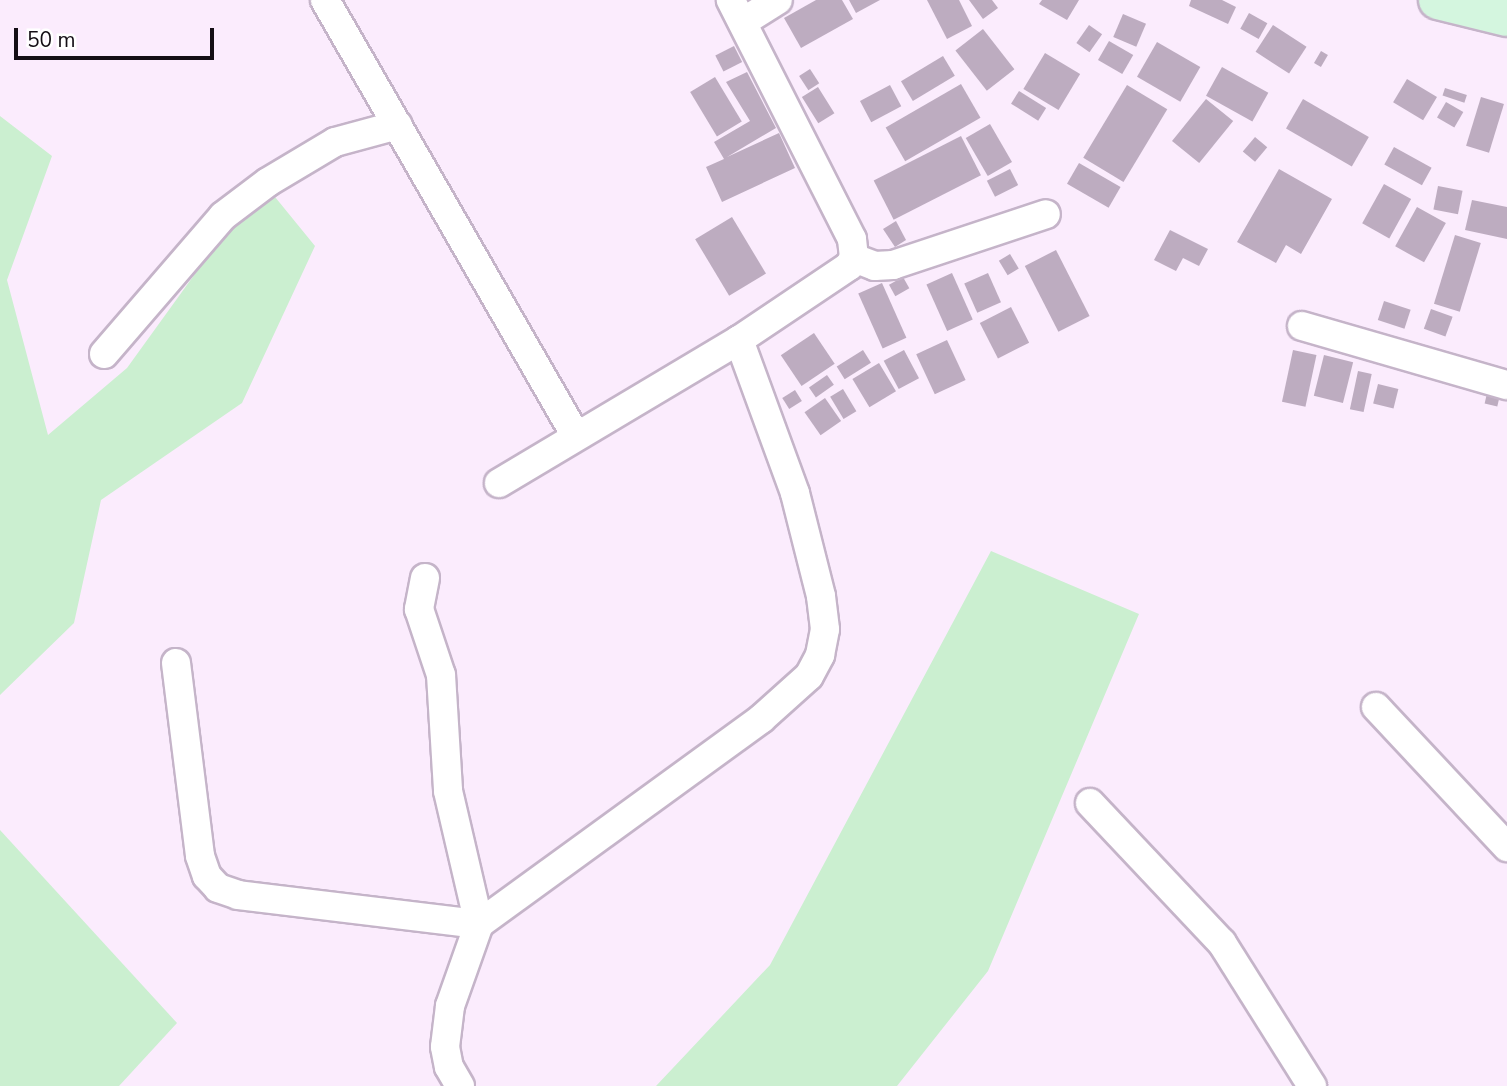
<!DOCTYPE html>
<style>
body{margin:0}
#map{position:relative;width:1507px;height:1086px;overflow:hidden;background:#fbecfd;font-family:"Nunito Sans",sans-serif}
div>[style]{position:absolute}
.green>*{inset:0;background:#cbefd0}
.building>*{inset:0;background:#bdacc0;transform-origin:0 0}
.roads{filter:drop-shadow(2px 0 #c5b4c9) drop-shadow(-2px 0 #c5b4c9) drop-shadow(0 2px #c5b4c9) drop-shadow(0 -2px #c5b4c9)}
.street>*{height:28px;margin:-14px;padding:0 14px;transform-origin:14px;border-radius:14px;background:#fff}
.secondary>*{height:38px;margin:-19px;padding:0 19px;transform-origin:19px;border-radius:19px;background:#d4f6df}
span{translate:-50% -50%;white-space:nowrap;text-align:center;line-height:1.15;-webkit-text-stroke:7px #fff;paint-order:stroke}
.scale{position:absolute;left:14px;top:28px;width:200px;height:32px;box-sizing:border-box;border:4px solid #140e15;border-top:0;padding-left:9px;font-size:21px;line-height:24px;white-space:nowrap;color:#140e15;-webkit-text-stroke:5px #fff;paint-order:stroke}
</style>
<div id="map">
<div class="green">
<i style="clip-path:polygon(0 116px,52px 156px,7px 280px,48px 435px,127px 368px,262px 181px,315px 246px,242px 403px,101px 500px,74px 623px,0 695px)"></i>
<i style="clip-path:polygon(991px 551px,1139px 614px,988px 971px,897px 1086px,656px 1086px,770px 965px)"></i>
<i style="clip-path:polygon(0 830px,177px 1023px,119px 1086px,0 1086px)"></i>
</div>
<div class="building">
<i style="clip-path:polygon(816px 0,842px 0,853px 19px,801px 48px,784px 18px)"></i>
<i style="clip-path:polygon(849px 0,880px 0,856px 13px)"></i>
<i style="clip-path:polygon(927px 0,959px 0,972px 26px,947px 39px)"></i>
<i style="clip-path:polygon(969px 0,992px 0,998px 8px,983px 19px)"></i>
<i style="clip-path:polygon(1042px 0,1079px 0,1067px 20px,1039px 4px)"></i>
<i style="clip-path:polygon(1191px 0,1222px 0,1236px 7px,1228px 24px,1189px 6px)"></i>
<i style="left:1249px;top:13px;width:21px;height:18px;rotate:29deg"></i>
<i style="left:1123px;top:14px;width:25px;height:25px;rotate:23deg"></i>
<i style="left:1089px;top:25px;width:16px;height:22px;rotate:35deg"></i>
<i style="left:1273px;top:25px;width:40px;height:32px;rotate:33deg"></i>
<i style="left:983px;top:29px;width:51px;height:35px;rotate:52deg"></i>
<i style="left:1109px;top:41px;width:28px;height:22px;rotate:30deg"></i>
<i style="left:1157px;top:42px;width:50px;height:40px;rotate:30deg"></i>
<i style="left:734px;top:46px;width:18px;height:21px;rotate:63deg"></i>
<i style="left:1321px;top:51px;width:8px;height:14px;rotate:30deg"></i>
<i style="left:1045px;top:53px;width:41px;height:42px;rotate:31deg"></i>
<i style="left:943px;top:56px;width:23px;height:49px;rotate:59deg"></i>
<i style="left:1222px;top:67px;width:53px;height:33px;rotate:29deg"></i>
<i style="left:810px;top:69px;width:17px;height:13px;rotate:57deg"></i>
<i style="clip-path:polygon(747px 72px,776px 128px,727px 157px,779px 133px,795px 168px,722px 202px,706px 167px,724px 159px,714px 142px,750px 121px,726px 82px)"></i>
<i style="left:715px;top:77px;width:52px;height:29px;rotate:59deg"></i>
<i style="left:1407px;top:79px;width:35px;height:27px;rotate:31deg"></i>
<i style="left:961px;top:84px;width:39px;height:87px;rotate:60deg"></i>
<i style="left:890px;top:85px;width:24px;height:34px;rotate:62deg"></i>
<i style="left:1127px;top:85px;width:47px;height:85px;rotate:31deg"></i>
<i style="left:818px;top:87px;width:31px;height:19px;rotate:58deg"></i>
<i style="left:1445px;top:88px;width:23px;height:8px;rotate:18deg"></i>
<i style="left:1019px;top:91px;width:32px;height:15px;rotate:32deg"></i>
<i style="left:1481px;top:97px;width:24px;height:51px;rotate:17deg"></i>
<i style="left:1206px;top:99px;width:35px;height:54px;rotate:39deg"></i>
<i style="left:1303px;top:99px;width:76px;height:34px;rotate:30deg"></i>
<i style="left:1446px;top:102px;width:20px;height:18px;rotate:30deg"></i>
<i style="left:990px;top:124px;width:44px;height:28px;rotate:60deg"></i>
<i style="left:961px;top:136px;width:44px;height:98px;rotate:63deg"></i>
<i style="left:1255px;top:137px;width:16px;height:19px;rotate:40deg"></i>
<i style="left:1394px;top:147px;width:43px;height:20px;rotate:29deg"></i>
<i style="left:1079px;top:163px;width:48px;height:24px;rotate:30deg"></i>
<i style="left:1010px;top:169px;width:18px;height:26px;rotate:63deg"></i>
<i style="clip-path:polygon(1279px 169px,1332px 199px,1301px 254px,1286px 245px,1276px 263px,1237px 242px)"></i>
<i style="left:1384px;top:184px;width:31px;height:45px;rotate:29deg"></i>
<i style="left:1438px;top:186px;width:25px;height:24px;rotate:11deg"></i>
<i style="clip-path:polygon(1472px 200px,1507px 207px,1507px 239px,1465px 230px)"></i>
<i style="left:1417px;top:207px;width:33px;height:45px;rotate:29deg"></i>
<i style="left:732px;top:217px;width:66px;height:43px;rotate:59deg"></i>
<i style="clip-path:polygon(896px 221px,906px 240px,895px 247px,883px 229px)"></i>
<i style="clip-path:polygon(1170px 230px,1208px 249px,1199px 266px,1183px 258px,1176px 271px,1154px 260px)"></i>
<i style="left:1455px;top:235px;width:27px;height:72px;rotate:17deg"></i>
<i style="left:1056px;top:250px;width:74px;height:35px;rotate:63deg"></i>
<i style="left:1010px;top:254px;width:17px;height:13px;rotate:59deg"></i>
<i style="left:952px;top:273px;width:51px;height:28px;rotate:66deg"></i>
<i style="left:988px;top:273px;width:32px;height:26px;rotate:66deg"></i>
<i style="left:903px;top:277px;width:13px;height:16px;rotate:61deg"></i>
<i style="left:882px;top:283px;width:60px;height:26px;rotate:66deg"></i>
<i style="left:1384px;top:301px;width:28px;height:20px;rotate:18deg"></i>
<i style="left:1011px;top:307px;width:40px;height:35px;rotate:63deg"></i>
<i style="left:1431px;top:309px;width:23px;height:21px;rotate:20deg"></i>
<i style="left:814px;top:333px;width:37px;height:40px;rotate:56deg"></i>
<i style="left:947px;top:340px;width:44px;height:34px;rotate:65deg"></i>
<i style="left:863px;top:350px;width:15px;height:31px;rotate:58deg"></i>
<i style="left:904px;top:350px;width:32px;height:23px;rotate:62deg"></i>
<i style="left:1293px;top:350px;width:24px;height:53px;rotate:12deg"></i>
<i style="left:1324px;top:355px;width:30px;height:42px;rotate:14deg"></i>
<i style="left:879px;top:363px;width:33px;height:31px;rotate:59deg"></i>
<i style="left:1358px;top:371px;width:14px;height:39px;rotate:12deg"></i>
<i style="left:827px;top:375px;width:12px;height:22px;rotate:55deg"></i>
<i style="left:1378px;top:384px;width:21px;height:20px;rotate:14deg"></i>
<i style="left:843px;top:389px;width:26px;height:15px;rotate:59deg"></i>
<i style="left:1488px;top:389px;width:13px;height:15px;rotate:13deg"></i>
<i style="left:795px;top:390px;width:13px;height:15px;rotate:58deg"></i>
<i style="left:825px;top:398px;width:28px;height:25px;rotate:55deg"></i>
</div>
<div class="roads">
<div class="street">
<i style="left:325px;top:0;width:503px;rotate:60.07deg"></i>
<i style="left:743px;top:22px;width:41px;rotate:-32.2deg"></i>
<i style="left:854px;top:258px;width:22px;rotate:21deg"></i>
<i style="left:875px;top:266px;width:18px;rotate:-3deg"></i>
<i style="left:893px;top:265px;width:161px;rotate:-18.4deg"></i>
<i style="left:1302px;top:326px;width:213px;rotate:16.1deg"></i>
<i style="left:104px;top:354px;width:182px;rotate:-49.2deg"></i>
<i style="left:223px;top:216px;width:56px;rotate:-37.1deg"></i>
<i style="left:268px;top:182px;width:78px;rotate:-30.8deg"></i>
<i style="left:335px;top:142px;width:65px;rotate:-15.1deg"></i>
<i style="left:499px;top:483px;width:279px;rotate:-30.8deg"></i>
<i style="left:739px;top:340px;width:133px;rotate:-33.9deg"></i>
<i style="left:849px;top:266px;width:9px;rotate:-58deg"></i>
<i style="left:854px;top:258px;width:19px;rotate:-96deg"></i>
<i style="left:852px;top:239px;width:268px;rotate:-116.9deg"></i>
<i style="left:425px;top:578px;width:32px;rotate:101deg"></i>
<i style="left:419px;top:609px;width:70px;rotate:71.6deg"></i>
<i style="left:441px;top:675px;width:116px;rotate:86.5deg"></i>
<i style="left:448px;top:791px;width:137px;rotate:76.9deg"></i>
<i style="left:479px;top:924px;width:87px;rotate:109.5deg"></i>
<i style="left:450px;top:1006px;width:41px;rotate:97deg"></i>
<i style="left:445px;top:1047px;width:20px;rotate:79deg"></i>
<i style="left:449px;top:1067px;width:22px;rotate:60deg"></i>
<i style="left:176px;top:663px;width:194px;rotate:82.9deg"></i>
<i style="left:200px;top:856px;width:21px;rotate:71deg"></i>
<i style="left:207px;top:876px;width:16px;rotate:47deg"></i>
<i style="left:218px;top:888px;width:21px;rotate:19deg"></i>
<i style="left:238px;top:895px;width:243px;rotate:6.9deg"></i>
<i style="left:479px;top:924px;width:349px;rotate:-36deg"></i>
<i style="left:761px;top:719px;width:64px;rotate:-41.9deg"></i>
<i style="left:809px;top:676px;width:24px;rotate:-62deg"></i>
<i style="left:820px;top:655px;width:26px;rotate:-79deg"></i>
<i style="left:825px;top:629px;width:33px;rotate:-97deg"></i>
<i style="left:821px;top:596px;width:106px;rotate:-104.2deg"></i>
<i style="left:795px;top:493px;width:163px;rotate:-110.1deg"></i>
<i style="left:1376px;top:707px;width:192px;rotate:46.9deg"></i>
<i style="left:1090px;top:803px;width:192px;rotate:46.7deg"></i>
<i style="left:1222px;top:943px;width:169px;rotate:57.8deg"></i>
</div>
<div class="secondary">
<i style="left:1438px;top:0;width:71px;rotate:13.8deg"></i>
</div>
</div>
<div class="scale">50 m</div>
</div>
